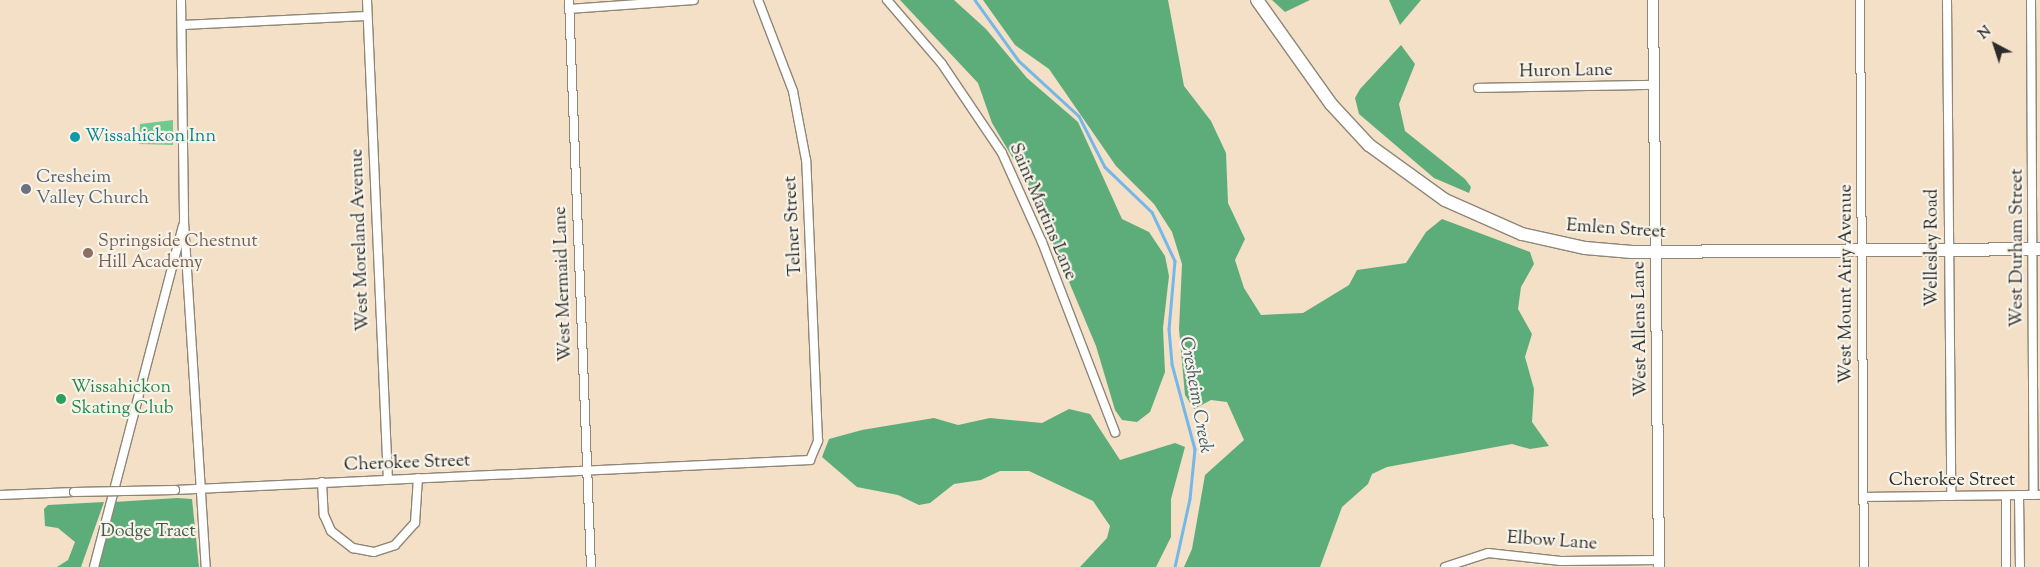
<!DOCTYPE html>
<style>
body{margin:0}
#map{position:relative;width:2040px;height:567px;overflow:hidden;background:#f3e0c6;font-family:"Sorts Mill Goudy",serif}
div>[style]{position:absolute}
.green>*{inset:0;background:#72c98f}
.forest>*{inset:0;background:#5dad7a}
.stream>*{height:2.5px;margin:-1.25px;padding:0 1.25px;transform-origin:1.25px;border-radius:1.25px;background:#73b8e9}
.roads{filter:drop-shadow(1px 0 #8f8678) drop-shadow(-1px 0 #8f8678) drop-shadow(0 1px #8f8678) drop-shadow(0 -1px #8f8678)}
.minor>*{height:8px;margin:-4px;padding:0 4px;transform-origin:4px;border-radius:4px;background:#fff}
.tertiary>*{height:10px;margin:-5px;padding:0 5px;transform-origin:5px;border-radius:5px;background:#fff}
.primary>*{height:12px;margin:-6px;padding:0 6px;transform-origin:6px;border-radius:6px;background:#fff}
.bridges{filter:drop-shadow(1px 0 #8f8678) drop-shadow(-1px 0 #8f8678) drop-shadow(0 1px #8f8678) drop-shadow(0 -1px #8f8678)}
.minor-bridge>*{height:8px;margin:-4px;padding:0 4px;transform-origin:4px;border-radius:4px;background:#fff}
.dots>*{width:14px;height:14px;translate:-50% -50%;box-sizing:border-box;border:2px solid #f7f3e8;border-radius:50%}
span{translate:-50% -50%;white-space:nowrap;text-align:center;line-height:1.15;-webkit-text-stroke:4.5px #f7f3e8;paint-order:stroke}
.street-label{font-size:18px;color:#2b2b2b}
.culture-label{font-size:18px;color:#0d838f}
.left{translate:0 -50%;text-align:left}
.worship-label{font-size:18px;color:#5b616d}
.education-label{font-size:18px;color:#785e54}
.leisure-label{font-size:18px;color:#27864d}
.park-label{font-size:18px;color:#405a49}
.water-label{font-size:19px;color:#415564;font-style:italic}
.north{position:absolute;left:1970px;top:20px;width:50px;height:50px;-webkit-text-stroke:4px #f7f3e8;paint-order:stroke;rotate:320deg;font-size:14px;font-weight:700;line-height:20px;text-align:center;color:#2b2b2b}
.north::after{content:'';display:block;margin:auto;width:18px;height:22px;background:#2b2b2b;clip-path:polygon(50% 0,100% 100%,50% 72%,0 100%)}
</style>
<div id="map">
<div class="green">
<i style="clip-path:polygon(173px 120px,173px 145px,139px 144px,140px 124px)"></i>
</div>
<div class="forest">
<i style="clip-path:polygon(900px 0,954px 0,986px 29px,1027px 78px,1078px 122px,1122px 219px,1149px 232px,1165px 256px,1169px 276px,1163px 328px,1165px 372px,1150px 412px,1137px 422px,1122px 420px,1115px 410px,1096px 346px,1027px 182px,992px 123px,978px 83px)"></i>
<i style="clip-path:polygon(983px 0,1168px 0,1184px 86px,1211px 121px,1226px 153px,1228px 203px,1245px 239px,1235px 260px,1244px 288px,1261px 315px,1303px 313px,1349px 285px,1357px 270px,1406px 263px,1426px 232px,1442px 219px,1530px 252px,1534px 264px,1521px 287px,1518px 309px,1532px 334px,1525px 357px,1534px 389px,1532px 422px,1549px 446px,1530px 449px,1512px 444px,1387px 467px,1372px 474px,1368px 484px,1342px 507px,1320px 567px,1184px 567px,1192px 549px,1205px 475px,1244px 440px,1227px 402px,1211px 400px,1194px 409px,1185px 395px,1179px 329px,1182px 264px,1172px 232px,1154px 204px,1116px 166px,1049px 69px,1015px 45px)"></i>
<i style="clip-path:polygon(1272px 0,1310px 0,1285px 12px)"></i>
<i style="clip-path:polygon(1389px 0,1421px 0,1400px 25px)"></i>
<i style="clip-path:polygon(1401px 45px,1415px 64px,1399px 104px,1405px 131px,1465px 179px,1471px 187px,1469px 193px,1434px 178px,1359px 114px,1355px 98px,1360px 89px)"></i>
<i style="clip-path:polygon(1069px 409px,1090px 414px,1120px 460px,1175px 443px,1185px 447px,1171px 499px,1171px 537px,1156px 567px,1080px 567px,1107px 538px,1110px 526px,1093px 501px,1029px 471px,1000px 471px,981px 480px,954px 484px,930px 503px,919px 505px,898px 495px,857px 487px,822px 457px,829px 439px,862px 430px,934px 418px,958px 425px,990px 418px,1042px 423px)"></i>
<i style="clip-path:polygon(177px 498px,192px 499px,199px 567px,98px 567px,114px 502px)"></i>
<i style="clip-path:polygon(104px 502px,81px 567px,57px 567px,68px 560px,75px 542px,58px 528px,45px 526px,44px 509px,48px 505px)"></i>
</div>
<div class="stream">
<i style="left:975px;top:0;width:75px;rotate:54.2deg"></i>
<i style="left:1019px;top:61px;width:81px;rotate:42.5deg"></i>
<i style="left:1079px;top:116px;width:57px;rotate:63deg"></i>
<i style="left:1105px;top:167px;width:65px;rotate:43.8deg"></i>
<i style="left:1152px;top:212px;width:54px;rotate:64.9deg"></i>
<i style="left:1175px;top:261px;width:68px;rotate:95deg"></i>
<i style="left:1169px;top:329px;width:35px;rotate:85deg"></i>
<i style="left:1172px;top:364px;width:88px;rotate:74.9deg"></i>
<i style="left:1195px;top:449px;width:50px;rotate:95.7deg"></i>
<i style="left:1190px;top:499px;width:70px;rotate:102.4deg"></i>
</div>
<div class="roads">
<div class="minor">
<i style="left:181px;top:0;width:222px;rotate:89.2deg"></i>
<i style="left:184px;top:222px;width:346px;rotate:86.4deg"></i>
<i style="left:367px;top:0;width:479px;rotate:87.5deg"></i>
<i style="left:569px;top:0;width:567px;rotate:87.78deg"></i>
<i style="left:887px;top:0;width:84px;rotate:49.3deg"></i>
<i style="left:942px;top:64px;width:107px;rotate:56deg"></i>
<i style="left:1002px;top:153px;width:98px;rotate:65.8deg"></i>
<i style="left:1042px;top:242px;width:204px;rotate:69deg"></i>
<i style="left:1860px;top:0;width:567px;rotate:89.6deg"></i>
<i style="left:1947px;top:0;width:496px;rotate:89.5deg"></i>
<i style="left:2031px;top:0;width:495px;rotate:89.7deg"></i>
<i style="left:569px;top:9px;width:125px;rotate:-4.1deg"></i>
<i style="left:182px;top:25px;width:185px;rotate:-2.8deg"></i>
<i style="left:1478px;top:88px;width:176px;rotate:-1deg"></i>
<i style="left:322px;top:482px;width:33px;rotate:87deg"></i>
<i style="left:324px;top:515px;width:17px;rotate:66deg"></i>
<i style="left:331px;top:531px;width:28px;rotate:38deg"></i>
<i style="left:353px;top:548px;width:21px;rotate:11deg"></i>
<i style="left:374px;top:552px;width:22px;rotate:-18deg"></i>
<i style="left:395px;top:545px;width:30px;rotate:-48deg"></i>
<i style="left:415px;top:523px;width:45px;rotate:-86.2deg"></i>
<i style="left:175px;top:490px;width:636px;rotate:-2.7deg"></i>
<i style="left:810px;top:460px;width:21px;rotate:-67deg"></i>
<i style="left:818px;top:441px;width:281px;rotate:-92.4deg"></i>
<i style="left:806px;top:160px;width:70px;rotate:-100.7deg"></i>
<i style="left:793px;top:91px;width:97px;rotate:-111deg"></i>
<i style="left:0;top:495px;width:74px;rotate:-2.3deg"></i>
<i style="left:2006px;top:496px;width:71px;rotate:90deg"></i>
<i style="left:2019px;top:496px;width:71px;rotate:89.2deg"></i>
<i style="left:1864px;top:497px;width:176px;rotate:-0.7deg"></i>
<i style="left:94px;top:567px;width:352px;rotate:-75.4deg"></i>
<i style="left:1445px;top:567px;width:45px;rotate:-18deg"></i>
<i style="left:1488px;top:553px;width:73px;rotate:6.3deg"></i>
<i style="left:1561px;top:561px;width:98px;rotate:-0.6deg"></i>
</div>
<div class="tertiary">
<i style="left:1653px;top:0;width:567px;rotate:89.39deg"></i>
</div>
<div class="primary">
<i style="left:1257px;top:0;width:128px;rotate:54.6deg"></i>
<i style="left:1331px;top:104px;width:56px;rotate:47.2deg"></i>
<i style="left:1369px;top:145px;width:94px;rotate:35.9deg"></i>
<i style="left:1445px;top:200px;width:84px;rotate:23.8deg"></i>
<i style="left:1522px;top:234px;width:65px;rotate:12.5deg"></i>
<i style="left:1585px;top:248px;width:47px;rotate:4.9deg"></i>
<i style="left:1632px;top:252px;width:408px;rotate:-0.4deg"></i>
</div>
</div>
<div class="bridges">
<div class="minor-bridge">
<i style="left:74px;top:492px;width:101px;rotate:-1.1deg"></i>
</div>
</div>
<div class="dots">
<i style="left:75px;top:137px;background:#0f9aa8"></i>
<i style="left:26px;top:189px;background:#6b7280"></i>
<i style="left:88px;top:253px;background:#8d6e63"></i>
<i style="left:61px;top:399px;background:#2e9e5b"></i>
</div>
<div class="street-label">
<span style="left:1566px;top:72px;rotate:-1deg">Huron Lane</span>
<span style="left:1042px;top:212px;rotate:67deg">Saint Martins Lane</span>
<span style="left:794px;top:226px;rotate:-93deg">Telner Street</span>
<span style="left:1616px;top:230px;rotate:4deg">Emlen Street</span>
<span style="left:361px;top:240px;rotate:-92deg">West Moreland Avenue</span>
<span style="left:1933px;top:248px;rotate:-90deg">Wellesley Road</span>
<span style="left:2018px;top:248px;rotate:-90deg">West Durham Street</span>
<span style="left:564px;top:284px;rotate:-92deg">West Mermaid Lane</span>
<span style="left:1847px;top:284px;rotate:-90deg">West Mount Airy Avenue</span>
<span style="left:1641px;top:329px;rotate:-91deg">West Allens Lane</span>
<span style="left:407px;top:464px;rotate:-2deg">Cherokee Street</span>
<span style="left:1952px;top:481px">Cherokee Street</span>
<span style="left:1552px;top:542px;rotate:4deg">Elbow Lane</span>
</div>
<div class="culture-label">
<span class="left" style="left:85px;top:137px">Wissahickon Inn</span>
</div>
<div class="worship-label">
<span class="left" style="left:36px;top:189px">Cresheim<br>Valley Church</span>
</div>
<div class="education-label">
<span class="left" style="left:98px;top:253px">Springside Chestnut<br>Hill Academy</span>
</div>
<div class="leisure-label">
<span class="left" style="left:71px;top:399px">Wissahickon<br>Skating Club</span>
</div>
<div class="park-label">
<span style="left:148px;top:532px">Dodge Tract</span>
</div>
<div class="water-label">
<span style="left:1195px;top:395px;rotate:80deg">Cresheim Creek</span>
</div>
<div class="north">N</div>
</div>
